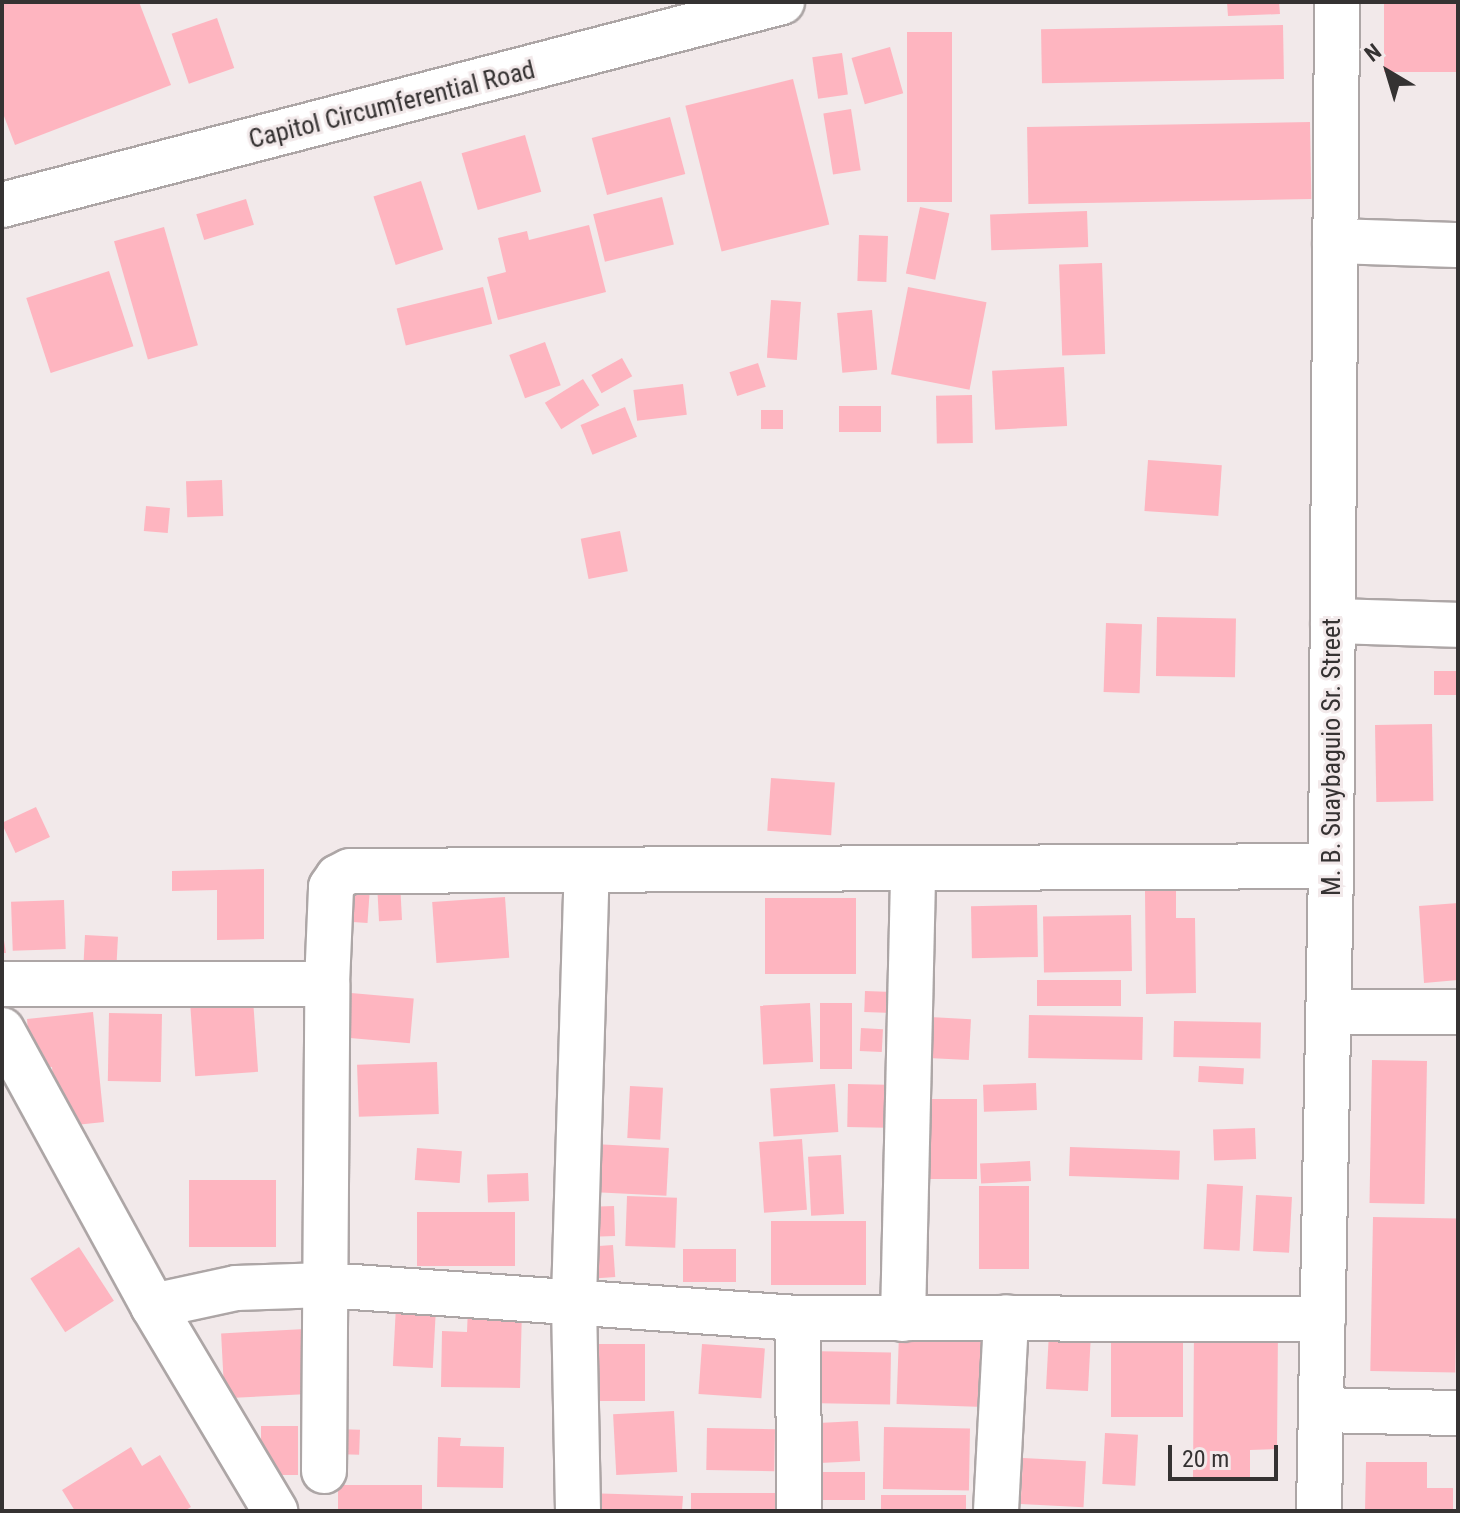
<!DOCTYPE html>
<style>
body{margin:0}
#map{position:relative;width:1460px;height:1513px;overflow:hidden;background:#f2e9ea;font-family:"Roboto Condensed",sans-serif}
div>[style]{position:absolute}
.building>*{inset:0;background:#feb5c0;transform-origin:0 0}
.roads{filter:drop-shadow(2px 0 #ada6a6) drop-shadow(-2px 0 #ada6a6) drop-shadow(0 2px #ada6a6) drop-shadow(0 -2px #ada6a6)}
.minor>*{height:44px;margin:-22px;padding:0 22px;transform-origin:22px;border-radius:22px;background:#fff}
.major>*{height:44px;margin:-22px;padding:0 22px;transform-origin:22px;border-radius:22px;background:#fff}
span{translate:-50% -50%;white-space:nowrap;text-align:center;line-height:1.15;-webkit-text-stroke:6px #f2e9ea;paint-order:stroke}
.street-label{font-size:26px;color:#353232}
.frame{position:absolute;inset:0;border:4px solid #353232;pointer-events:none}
.north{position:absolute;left:1348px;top:32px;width:80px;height:80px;-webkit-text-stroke:6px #f2e9ea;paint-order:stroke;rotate:322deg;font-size:22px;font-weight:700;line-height:32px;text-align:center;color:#353232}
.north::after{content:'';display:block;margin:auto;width:28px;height:36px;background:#353232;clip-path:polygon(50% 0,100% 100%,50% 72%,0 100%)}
.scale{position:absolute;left:1168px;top:1445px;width:110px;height:36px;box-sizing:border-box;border:4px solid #353232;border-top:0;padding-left:10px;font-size:24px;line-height:28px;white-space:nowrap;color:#353232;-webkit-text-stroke:6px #f2e9ea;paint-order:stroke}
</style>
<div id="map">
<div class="building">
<i style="clip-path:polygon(2px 2px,139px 2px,171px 85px,15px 145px,2px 111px)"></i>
<i style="clip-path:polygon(1227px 2px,1279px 2px,1280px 14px,1228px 16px)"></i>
<i style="left:1384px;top:2px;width:74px;height:70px"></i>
<i style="left:217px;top:18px;width:53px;height:48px;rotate:71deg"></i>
<i style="left:1283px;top:25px;width:54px;height:242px;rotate:89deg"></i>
<i style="left:952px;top:32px;width:170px;height:45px;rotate:90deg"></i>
<i style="left:890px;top:47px;width:48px;height:40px;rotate:74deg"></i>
<i style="left:842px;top:53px;width:42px;height:30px;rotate:82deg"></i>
<i style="left:793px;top:79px;width:150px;height:111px;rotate:76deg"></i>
<i style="left:851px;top:109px;width:62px;height:28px;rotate:81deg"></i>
<i style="left:670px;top:117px;width:59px;height:81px;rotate:75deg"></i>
<i style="left:1310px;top:122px;width:77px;height:283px;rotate:89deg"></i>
<i style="left:525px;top:135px;width:59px;height:66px;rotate:74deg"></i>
<i style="left:421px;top:181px;width:72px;height:50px;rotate:72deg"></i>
<i style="left:662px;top:197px;width:49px;height:71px;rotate:76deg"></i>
<i style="left:246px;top:199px;width:27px;height:52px;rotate:73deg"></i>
<i style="left:920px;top:207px;width:30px;height:68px;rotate:12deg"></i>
<i style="left:1087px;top:211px;width:36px;height:97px;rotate:88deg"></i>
<i style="clip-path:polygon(589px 225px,606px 292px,498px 320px,487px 277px,506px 272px,498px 238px,527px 231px,529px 240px)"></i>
<i style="left:164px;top:227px;width:123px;height:52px;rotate:74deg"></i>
<i style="left:859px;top:235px;width:29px;height:46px;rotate:2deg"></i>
<i style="left:1102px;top:263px;width:91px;height:43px;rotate:88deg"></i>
<i style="left:109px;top:271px;width:79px;height:87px;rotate:72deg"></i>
<i style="left:483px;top:287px;width:38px;height:89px;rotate:76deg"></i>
<i style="left:908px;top:287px;width:80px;height:89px;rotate:11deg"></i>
<i style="left:771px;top:300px;width:30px;height:58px;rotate:4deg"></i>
<i style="left:872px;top:310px;width:60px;height:35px;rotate:85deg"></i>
<i style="left:545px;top:342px;width:46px;height:38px;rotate:70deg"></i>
<i style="left:622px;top:358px;width:21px;height:35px;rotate:61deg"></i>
<i style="left:758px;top:363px;width:25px;height:30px;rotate:72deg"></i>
<i style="left:1064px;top:367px;width:59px;height:72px;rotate:87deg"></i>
<i style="left:583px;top:379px;width:31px;height:45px;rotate:58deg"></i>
<i style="left:683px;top:384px;width:31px;height:50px;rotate:83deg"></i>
<i style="left:972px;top:395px;width:48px;height:36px;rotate:89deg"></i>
<i style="left:839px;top:406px;width:42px;height:26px"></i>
<i style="left:625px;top:407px;width:32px;height:48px;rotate:68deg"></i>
<i style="left:783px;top:410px;width:19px;height:22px;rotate:90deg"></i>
<i style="left:1148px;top:460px;width:74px;height:51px;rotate:4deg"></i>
<i style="left:222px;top:480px;width:36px;height:36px;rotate:88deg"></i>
<i style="left:146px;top:506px;width:24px;height:25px;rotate:5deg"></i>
<i style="left:620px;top:531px;width:41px;height:40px;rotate:79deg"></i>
<i style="left:1157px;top:617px;width:79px;height:59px;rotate:1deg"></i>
<i style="left:1106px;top:623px;width:36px;height:69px;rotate:2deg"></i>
<i style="left:1434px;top:671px;width:24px;height:24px"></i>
<i style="left:1432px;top:724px;width:77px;height:57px;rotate:89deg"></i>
<i style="left:771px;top:778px;width:64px;height:53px;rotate:4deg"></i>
<i style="left:36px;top:807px;width:33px;height:38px;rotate:65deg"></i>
<i style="clip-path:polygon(264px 869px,264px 939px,217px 940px,217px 890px,172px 891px,172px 871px)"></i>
<i style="left:400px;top:882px;width:38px;height:23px;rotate:87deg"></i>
<i style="left:340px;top:886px;width:30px;height:35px;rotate:4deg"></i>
<i style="clip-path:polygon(1145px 891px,1176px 891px,1176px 918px,1195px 918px,1196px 993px,1146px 994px)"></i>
<i style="left:505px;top:897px;width:61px;height:73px;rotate:86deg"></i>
<i style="left:765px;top:898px;width:91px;height:76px"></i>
<i style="left:64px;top:900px;width:49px;height:53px;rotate:88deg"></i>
<i style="clip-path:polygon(1458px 903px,1458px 980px,1424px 983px,1419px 906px)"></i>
<i style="left:1037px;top:905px;width:52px;height:66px;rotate:89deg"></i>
<i style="left:1131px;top:915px;width:56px;height:88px;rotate:89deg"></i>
<i style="clip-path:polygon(2px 928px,6px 953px,2px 953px)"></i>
<i style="left:85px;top:935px;width:33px;height:25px;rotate:3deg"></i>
<i style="left:1037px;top:980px;width:84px;height:26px"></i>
<i style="left:865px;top:991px;width:28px;height:21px;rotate:2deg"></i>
<i style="left:351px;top:993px;width:63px;height:45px;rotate:5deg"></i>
<i style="left:253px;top:999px;width:73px;height:63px;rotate:86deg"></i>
<i style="left:810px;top:1003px;width:59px;height:50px;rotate:87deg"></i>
<i style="left:820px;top:1003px;width:32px;height:66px"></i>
<i style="clip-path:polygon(93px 1012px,104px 1122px,57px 1127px,52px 1067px,31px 1070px,27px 1019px)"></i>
<i style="left:109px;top:1013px;width:53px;height:68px;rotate:1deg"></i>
<i style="left:1029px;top:1015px;width:114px;height:43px;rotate:1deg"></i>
<i style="left:930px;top:1017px;width:41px;height:41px;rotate:3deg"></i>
<i style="left:1174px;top:1021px;width:87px;height:36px;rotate:1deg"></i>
<i style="left:861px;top:1028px;width:22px;height:23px;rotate:3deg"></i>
<i style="left:1372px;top:1060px;width:55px;height:143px;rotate:1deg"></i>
<i style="left:437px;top:1062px;width:52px;height:80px;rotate:88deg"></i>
<i style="left:1199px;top:1066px;width:45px;height:16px;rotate:3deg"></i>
<i style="left:1036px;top:1083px;width:27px;height:53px;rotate:88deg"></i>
<i style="left:835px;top:1084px;width:48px;height:65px;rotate:86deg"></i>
<i style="left:848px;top:1084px;width:39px;height:43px;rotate:1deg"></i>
<i style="left:630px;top:1086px;width:33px;height:52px;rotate:3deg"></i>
<i style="left:916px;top:1099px;width:61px;height:80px"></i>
<i style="left:1255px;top:1128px;width:31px;height:42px;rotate:88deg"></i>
<i style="left:802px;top:1139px;width:71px;height:43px;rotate:86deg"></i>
<i style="left:594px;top:1144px;width:75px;height:48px;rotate:3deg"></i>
<i style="left:1070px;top:1147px;width:110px;height:29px;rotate:2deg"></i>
<i style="left:417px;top:1148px;width:45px;height:32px;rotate:4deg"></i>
<i style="left:841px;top:1155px;width:59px;height:33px;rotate:87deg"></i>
<i style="left:1030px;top:1161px;width:20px;height:50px;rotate:87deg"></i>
<i style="left:528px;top:1173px;width:28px;height:41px;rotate:88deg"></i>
<i style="left:276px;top:1180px;width:67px;height:87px;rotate:90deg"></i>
<i style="left:1207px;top:1184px;width:36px;height:65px;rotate:3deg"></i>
<i style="left:979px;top:1186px;width:50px;height:83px"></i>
<i style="left:1256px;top:1195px;width:36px;height:56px;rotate:3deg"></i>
<i style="left:627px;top:1196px;width:50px;height:50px;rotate:2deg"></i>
<i style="left:614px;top:1206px;width:30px;height:30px;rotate:88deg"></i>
<i style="left:417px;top:1212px;width:98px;height:54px"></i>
<i style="left:1373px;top:1217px;width:85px;height:154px;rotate:1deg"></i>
<i style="left:866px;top:1221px;width:64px;height:95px;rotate:90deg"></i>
<i style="left:613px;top:1245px;width:32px;height:25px;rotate:86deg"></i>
<i style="left:79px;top:1247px;width:64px;height:58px;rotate:57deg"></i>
<i style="left:736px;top:1249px;width:33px;height:53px;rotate:90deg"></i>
<i style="left:396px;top:1306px;width:40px;height:60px;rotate:3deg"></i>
<i style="clip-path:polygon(468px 1307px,522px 1308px,520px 1388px,441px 1387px,442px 1331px,467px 1332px)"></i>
<i style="clip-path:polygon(1194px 1328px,1278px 1328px,1277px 1449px,1250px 1450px,1250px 1477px,1193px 1478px)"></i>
<i style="left:305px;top:1329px;width:65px;height:84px;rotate:87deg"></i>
<i style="left:1111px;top:1329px;width:72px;height:88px"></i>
<i style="left:1049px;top:1332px;width:42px;height:57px;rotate:3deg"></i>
<i style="left:899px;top:1334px;width:87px;height:70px;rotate:2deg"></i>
<i style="left:585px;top:1344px;width:60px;height:57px"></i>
<i style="left:702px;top:1344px;width:63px;height:50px;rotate:4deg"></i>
<i style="left:807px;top:1351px;width:84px;height:52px;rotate:1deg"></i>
<i style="left:674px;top:1411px;width:61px;height:61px;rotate:87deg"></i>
<i style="left:858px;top:1421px;width:40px;height:45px;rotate:87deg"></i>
<i style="left:261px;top:1426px;width:37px;height:49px"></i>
<i style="left:884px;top:1427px;width:86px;height:62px;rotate:1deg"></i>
<i style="left:707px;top:1428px;width:68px;height:42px;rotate:1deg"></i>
<i style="left:335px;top:1429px;width:25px;height:25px;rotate:2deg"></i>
<i style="left:1105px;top:1433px;width:33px;height:51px;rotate:3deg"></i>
<i style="clip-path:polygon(438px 1437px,461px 1438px,460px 1446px,504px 1447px,503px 1488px,437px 1487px)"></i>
<i style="clip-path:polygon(131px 1447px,142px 1466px,160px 1455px,191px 1507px,184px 1511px,75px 1511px,62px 1490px)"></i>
<i style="left:1023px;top:1458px;width:63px;height:46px;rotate:3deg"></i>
<i style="clip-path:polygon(1366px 1462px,1427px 1462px,1427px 1488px,1453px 1488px,1453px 1511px,1365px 1511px)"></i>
<i style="left:865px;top:1472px;width:28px;height:53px;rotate:90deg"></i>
<i style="left:338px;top:1485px;width:84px;height:26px"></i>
<i style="clip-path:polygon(585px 1493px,683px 1496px,682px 1511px,585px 1511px)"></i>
<i style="left:691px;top:1493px;width:85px;height:18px"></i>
<i style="left:966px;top:1495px;width:16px;height:85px;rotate:90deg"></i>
</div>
<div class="roads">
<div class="minor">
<i style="left:1335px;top:241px;width:123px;rotate:1.9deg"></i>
<i style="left:1333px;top:621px;width:125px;rotate:1.8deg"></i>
<i style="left:2px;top:984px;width:325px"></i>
<i style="left:1329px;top:1012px;width:129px"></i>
<i style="left:2px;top:1030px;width:315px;rotate:61.3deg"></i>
<i style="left:153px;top:1306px;width:239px;rotate:59.2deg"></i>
<i style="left:153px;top:1306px;width:85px;rotate:-12.2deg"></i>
<i style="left:236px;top:1288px;width:89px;rotate:-1.9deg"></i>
<i style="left:325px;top:1285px;width:474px;rotate:4deg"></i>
<i style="left:798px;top:1318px;width:525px;rotate:0.11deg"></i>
<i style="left:798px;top:1318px;width:193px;rotate:89.7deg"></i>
<i style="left:903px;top:1319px;width:448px;rotate:-88.7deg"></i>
<i style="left:1321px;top:1410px;width:137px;rotate:1.3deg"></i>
<i style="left:324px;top:1471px;width:487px;rotate:-89.6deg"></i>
<i style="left:327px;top:984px;width:97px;rotate:-87.6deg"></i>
<i style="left:331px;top:887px;width:12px;rotate:-55deg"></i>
<i style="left:338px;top:877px;width:13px;rotate:-27deg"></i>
<i style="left:350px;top:871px;width:981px;rotate:-0.29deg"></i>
<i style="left:578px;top:1511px;width:212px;rotate:-91.1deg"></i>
<i style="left:574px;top:1299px;width:429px;rotate:-88.3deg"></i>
<i style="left:996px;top:1511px;width:194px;rotate:-87deg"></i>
<i style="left:1319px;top:1511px;width:645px;rotate:-88.93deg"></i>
<i style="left:1331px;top:866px;width:864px;rotate:-89.6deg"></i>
</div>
<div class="major">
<i style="left:2px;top:205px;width:806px;rotate:-14.59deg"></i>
</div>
</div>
<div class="street-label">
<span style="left:392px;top:105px;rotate:-14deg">Capitol Circumferential Road</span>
<span style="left:1332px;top:757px;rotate:-90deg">M. B. Suaybaguio Sr. Street</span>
</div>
<div class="frame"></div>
<div class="north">N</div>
<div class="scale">20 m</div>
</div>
